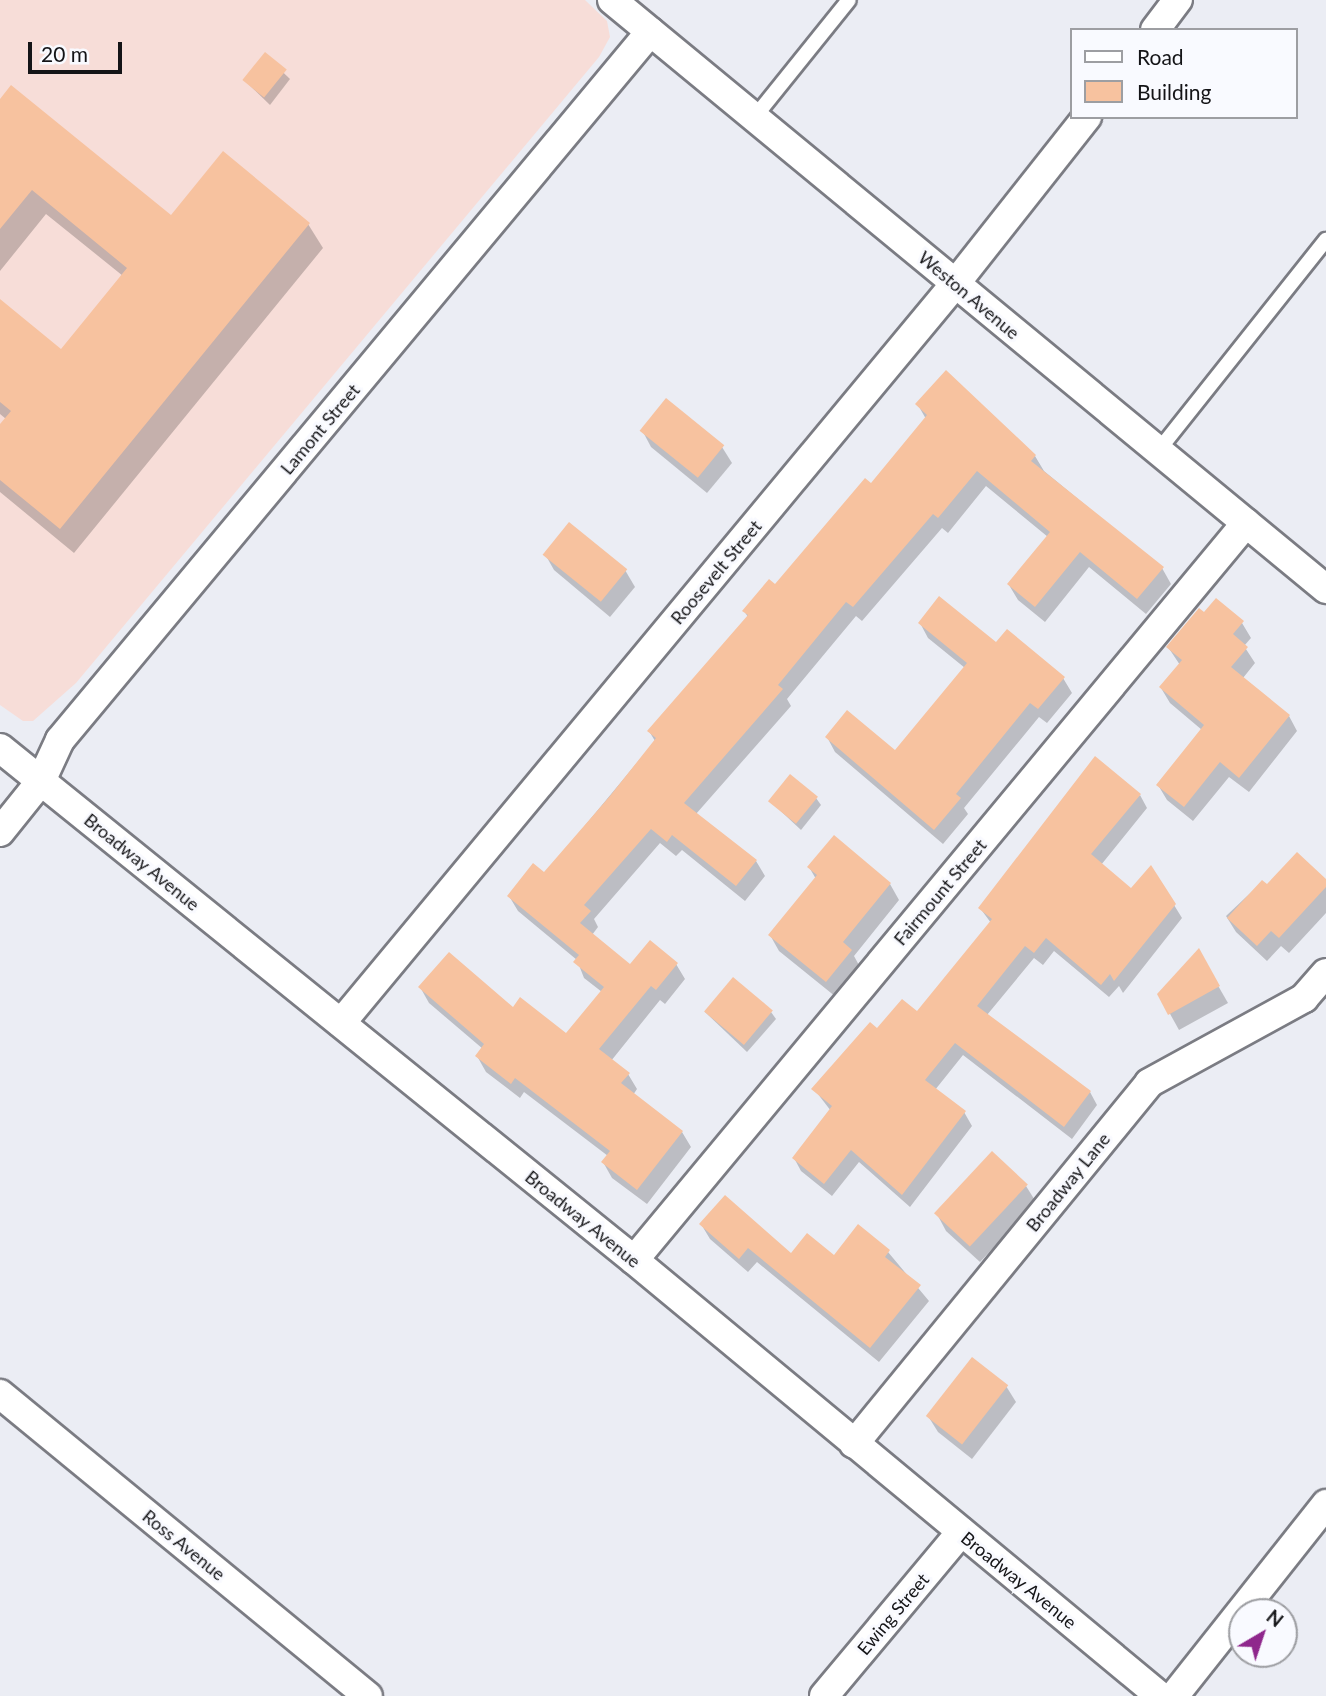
<!DOCTYPE html>
<style>
body{margin:0}
#map{position:relative;width:1326px;height:1696px;overflow:hidden;background:#ebedf4;font-family:Lato,sans-serif}
div>[style]{position:absolute}
.education>*{inset:0;background:#f7ddd8}
.shadow>*{inset:0;background:#0003}
.building>*{inset:0;background:#f7c29f;transform-origin:0 0}
.roads{filter:drop-shadow(2px 0 #7b7c83) drop-shadow(-2px 0 #7b7c83) drop-shadow(0 2px #7b7c83) drop-shadow(0 -2px #7b7c83)}
.service>*{height:14px;margin:-7px;padding:0 7px;transform-origin:7px;border-radius:7px;background:#fff}
.minor>*{height:28px;margin:-14px;padding:0 14px;transform-origin:14px;border-radius:14px;background:#fff}
span{translate:-50% -50%;white-space:nowrap;text-align:center;line-height:1.15;-webkit-text-stroke:6px #f9faff;paint-order:stroke}
.street-label{font-size:18px;color:#141417}
.legend{position:absolute;left:1070px;top:28px;width:228px;height:91px;box-sizing:border-box;background:#f9faff;border:2px solid #9d9ea2;margin:0;padding:9px 12px;list-style:none;font-size:21px;color:#141417}
.legend li{display:flex;align-items:center;gap:14px;height:35px}
.legend b{width:35px;border:2px solid #9d9ea2}
.north{position:absolute;left:1228px;top:1598px;width:70px;height:70px;box-sizing:border-box;background:#f9faff;border:2px solid #9d9ea2;border-radius:50%;rotate:39deg;font-size:19px;font-weight:700;line-height:28px;text-align:center;color:#141417}
.north::after{content:'';display:block;margin:auto;width:24px;height:32px;background:#8f278c;clip-path:polygon(50% 0,100% 100%,50% 72%,0 100%)}
.scale{position:absolute;left:28px;top:42px;width:94px;height:32px;box-sizing:border-box;border:4px solid #141417;border-top:0;padding-left:9px;font-size:21px;line-height:24px;white-space:nowrap;color:#141417;-webkit-text-stroke:5px #f9faff;paint-order:stroke}
</style>
<div id="map">
<div class="education">
<i style="clip-path:polygon(0 0,585px 0,607px 21px,610px 37px,599px 57px,76px 683px,33px 721px,23px 721px,0 705px)"></i>
</div>
<div class="shadow">
<i style="clip-path:polygon(265px 55px,290px 79px,270px 105px,244px 80px)"></i>
<i style="clip-path:polygon(0 102px,171px 217px,308px 224px,323px 248px,74px 553px,0 492px,0 427px,6px 419px,0 414px,0 301px,61px 352px,123px 276px,46px 214px,0 271px)"></i>
<i style="clip-path:polygon(918px 405px,1035px 456px,1044px 471px,1162px 568px,1171px 584px,1146px 614px,1089px 567px,1045px 622px,1018px 600px,1009px 585px,1048px 537px,986px 486px,948px 533px,942px 528px,862px 621px,856px 616px,787px 699px,791px 706px,696px 814px,756px 861px,765px 876px,745px 901px,682px 850px,676px 856px,660px 843px,594px 919px,598px 927px,592px 935px,631px 966px,676px 964px,685px 979px,665px 1004px,660px 1000px,611px 1061px,628px 1074px,637px 1089px,633px 1095px,682px 1132px,691px 1147px,647px 1204px,612px 1178px,603px 1162px,608px 1156px,524px 1092px,520px 1098px,486px 1072px,477px 1056px,483px 1049px,429px 1003px,420px 987px,513px 1009px,566px 1036px,602px 992px,584px 978px,577px 960px,518px 911px,509px 896px,544px 875px,655px 741px,649px 731px,748px 617px,744px 611px,775px 586px,871px 485px,926px 419px)"></i>
<i style="clip-path:polygon(642px 430px,722px 447px,732px 463px,707px 493px,651px 447px)"></i>
<i style="clip-path:polygon(545px 554px,625px 570px,635px 587px,610px 617px,554px 570px)"></i>
<i style="clip-path:polygon(1204px 614px,1242px 623px,1251px 638px,1244px 646px,1255px 663px,1243px 678px,1289px 716px,1297px 731px,1249px 792px,1229px 777px,1193px 821px,1167px 800px,1158px 785px,1202px 730px,1170px 703px,1161px 688px,1180px 665px,1168px 647px)"></i>
<i style="clip-path:polygon(920px 623px,996px 645px,1063px 678px,1072px 693px,1047px 723px,1039px 717px,964px 808px,968px 814px,943px 844px,835px 752px,827px 737px,895px 752px,965px 668px,928px 638px)"></i>
<i style="clip-path:polygon(1140px 795px,1147px 808px,1101px 865px,1131px 891px,1174px 905px,1182px 918px,1123px 993px,1119px 986px,1109px 997px,1054px 951px,1043px 965px,1034px 958px,987px 1015px,1090px 1092px,1097px 1105px,1072px 1139px,963px 1055px,935px 1090px,964px 1112px,972px 1126px,910px 1207px,859px 1162px,832px 1196px,801px 1171px,794px 1158px,831px 1111px,814px 1089px,878px 1031px,917px 1013px,991px 923px,980px 908px)"></i>
<i style="clip-path:polygon(816px 798px,821px 805px,801px 830px,770px 801px)"></i>
<i style="clip-path:polygon(809px 867px,890px 884px,899px 900px,854px 956px,860px 967px,836px 997px,779px 951px,770px 935px,816px 879px)"></i>
<i style="clip-path:polygon(1262px 882px,1267px 887px,1326px 882px,1326px 913px,1289px 953px,1281px 946px,1267px 961px,1236px 932px,1226px 916px)"></i>
<i style="clip-path:polygon(1198px 951px,1228px 1003px,1179px 1030px,1159px 994px)"></i>
<i style="clip-path:polygon(705px 1012px,771px 1012px,776px 1019px,747px 1052px)"></i>
<i style="clip-path:polygon(1026px 1186px,1036px 1202px,980px 1262px,946px 1231px,937px 1214px)"></i>
<i style="clip-path:polygon(701px 1224px,792px 1256px,835px 1257px,888px 1252px,929px 1301px,879px 1362px,757px 1262px,748px 1272px,710px 1239px)"></i>
<i style="clip-path:polygon(1006px 1386px,1016px 1402px,972px 1459px,938px 1432px,928px 1416px)"></i>
</div>
<div class="building">
<i style="left:265px;top:52px;width:28px;height:36px;rotate:39deg"></i>
<i style="clip-path:polygon(11px 85px,171px 215px,223px 151px,310px 223px,60px 529px,0 480px,0 424px,11px 411px,0 402px,0 299px,61px 349px,127px 268px,32px 190px,0 229px,0 99px)"></i>
<i style="clip-path:polygon(946px 370px,1036px 455px,1031px 461px,1164px 567px,1137px 599px,1080px 552px,1035px 607px,1007px 584px,1050px 532px,977px 471px,938px 518px,933px 514px,853px 607px,846px 602px,778px 685px,783px 689px,684px 803px,757px 860px,736px 886px,672px 835px,667px 842px,651px 829px,584px 905px,591px 911px,580px 923px,630px 964px,650px 940px,678px 963px,656px 990px,651px 986px,599px 1049px,630px 1073px,621px 1083px,683px 1131px,637px 1190px,601px 1162px,610px 1151px,515px 1078px,511px 1084px,475px 1056px,484px 1044px,418px 987px,449px 952px,513px 1007px,520px 997px,566px 1033px,604px 987px,573px 962px,579px 955px,507px 896px,533px 863px,544px 872px,610px 796px,656px 738px,647px 731px,748px 615px,742px 611px,769px 579px,775px 584px,865px 478px,871px 483px,927px 415px,915px 404px)"></i>
<i style="left:666px;top:398px;width:75px;height:42px;rotate:39deg"></i>
<i style="left:569px;top:522px;width:75px;height:42px;rotate:39deg"></i>
<i style="clip-path:polygon(939px 596px,996px 642px,1007px 629px,1065px 677px,1038px 709px,1030px 703px,956px 794px,961px 798px,934px 830px,825px 737px,847px 710px,895px 750px,967px 663px,918px 623px)"></i>
<i style="clip-path:polygon(1216px 598px,1244px 621px,1233px 634px,1248px 647px,1231px 667px,1290px 715px,1239px 778px,1220px 762px,1184px 807px,1156px 785px,1204px 725px,1159px 687px,1182px 660px,1166px 647px,1199px 608px,1204px 612px)"></i>
<i style="clip-path:polygon(1095px 756px,1141px 794px,1091px 854px,1131px 888px,1151px 865px,1176px 904px,1114px 981px,1110px 974px,1101px 985px,1046px 938px,1034px 953px,1025px 946px,977px 1006px,1091px 1091px,1064px 1127px,955px 1043px,925px 1080px,966px 1111px,902px 1195px,851px 1150px,824px 1184px,792px 1158px,832px 1106px,811px 1089px,870px 1022px,877px 1028px,902px 999px,917px 1011px,992px 919px,978px 908px)"></i>
<i style="left:790px;top:774px;width:36px;height:35px;rotate:39deg"></i>
<i style="clip-path:polygon(834px 835px,891px 883px,843px 942px,852px 950px,826px 982px,768px 935px,817px 875px,807px 867px)"></i>
<i style="clip-path:polygon(1297px 852px,1326px 879px,1326px 887px,1279px 938px,1271px 931px,1257px 946px,1227px 918px,1262px 880px,1267px 884px)"></i>
<i style="clip-path:polygon(1199px 948px,1220px 986px,1168px 1015px,1157px 994px)"></i>
<i style="left:733px;top:977px;width:52px;height:45px;rotate:40deg"></i>
<i style="left:992px;top:1151px;width:49px;height:85px;rotate:43deg"></i>
<i style="clip-path:polygon(725px 1195px,791px 1253px,807px 1233px,834px 1255px,858px 1224px,890px 1250px,885px 1257px,921px 1285px,870px 1348px,748px 1248px,739px 1259px,699px 1224px)"></i>
<i style="left:972px;top:1357px;width:46px;height:75px;rotate:38deg"></i>
</div>
<div class="roads">
<div class="service">
<i style="left:754px;top:118px;width:151px;rotate:-51.2deg"></i>
<i style="left:1158px;top:451px;width:270px;rotate:-51.5deg"></i>
</div>
<div class="minor">
<i style="left:612px;top:0;width:926px;rotate:39.52deg"></i>
<i style="left:1155px;top:30px;width:38px;rotate:-53deg"></i>
<i style="left:0;top:748px;width:815px;rotate:38.92deg"></i>
<i style="left:634px;top:1260px;width:683px;rotate:39.66deg"></i>
<i style="left:0;top:832px;width:65px;rotate:-51.2deg"></i>
<i style="left:41px;top:781px;width:45px;rotate:-65.1deg"></i>
<i style="left:60px;top:740px;width:922px;rotate:-50.19deg"></i>
<i style="left:341px;top:1023px;width:961px;rotate:-50.28deg"></i>
<i style="left:955px;top:284px;width:213px;rotate:-51.7deg"></i>
<i style="left:634px;top:1260px;width:958px;rotate:-50.29deg"></i>
<i style="left:0;top:1394px;width:476px;rotate:39.4deg"></i>
<i style="left:854px;top:1444px;width:466px;rotate:-50.7deg"></i>
<i style="left:1149px;top:1083px;width:177px;rotate:-28.7deg"></i>
<i style="left:1304px;top:998px;width:33px;rotate:-49deg"></i>
<i style="left:824px;top:1696px;width:214px;rotate:-50.1deg"></i>
<i style="left:1174px;top:1696px;width:245px;rotate:-51.6deg"></i>
</div>
</div>
<div class="street-label">
<span style="left:969px;top:295px;rotate:40deg">Weston Avenue</span>
<span style="left:320px;top:429px;rotate:-50deg">Lamont Street</span>
<span style="left:716px;top:572px;rotate:-50deg">Roosevelt Street</span>
<span style="left:142px;top:862px;rotate:39deg">Broadway Avenue</span>
<span style="left:940px;top:892px;rotate:-50deg">Fairmount Street</span>
<span style="left:1068px;top:1182px;rotate:-51deg">Broadway Lane</span>
<span style="left:583px;top:1219px;rotate:39deg">Broadway Avenue</span>
<span style="left:184px;top:1545px;rotate:39deg">Ross Avenue</span>
<span style="left:1019px;top:1580px;rotate:39deg">Broadway Avenue</span>
<span style="left:893px;top:1614px;rotate:-50deg">Ewing Street</span>
</div>
<ul class="legend">
<li><b style="height:9px;background:#fff"></b>Road</li>
<li><b style="height:19px;background:#f7c29f"></b>Building</li>
</ul>
<div class="north">N</div>
<div class="scale">20 m</div>
</div>
